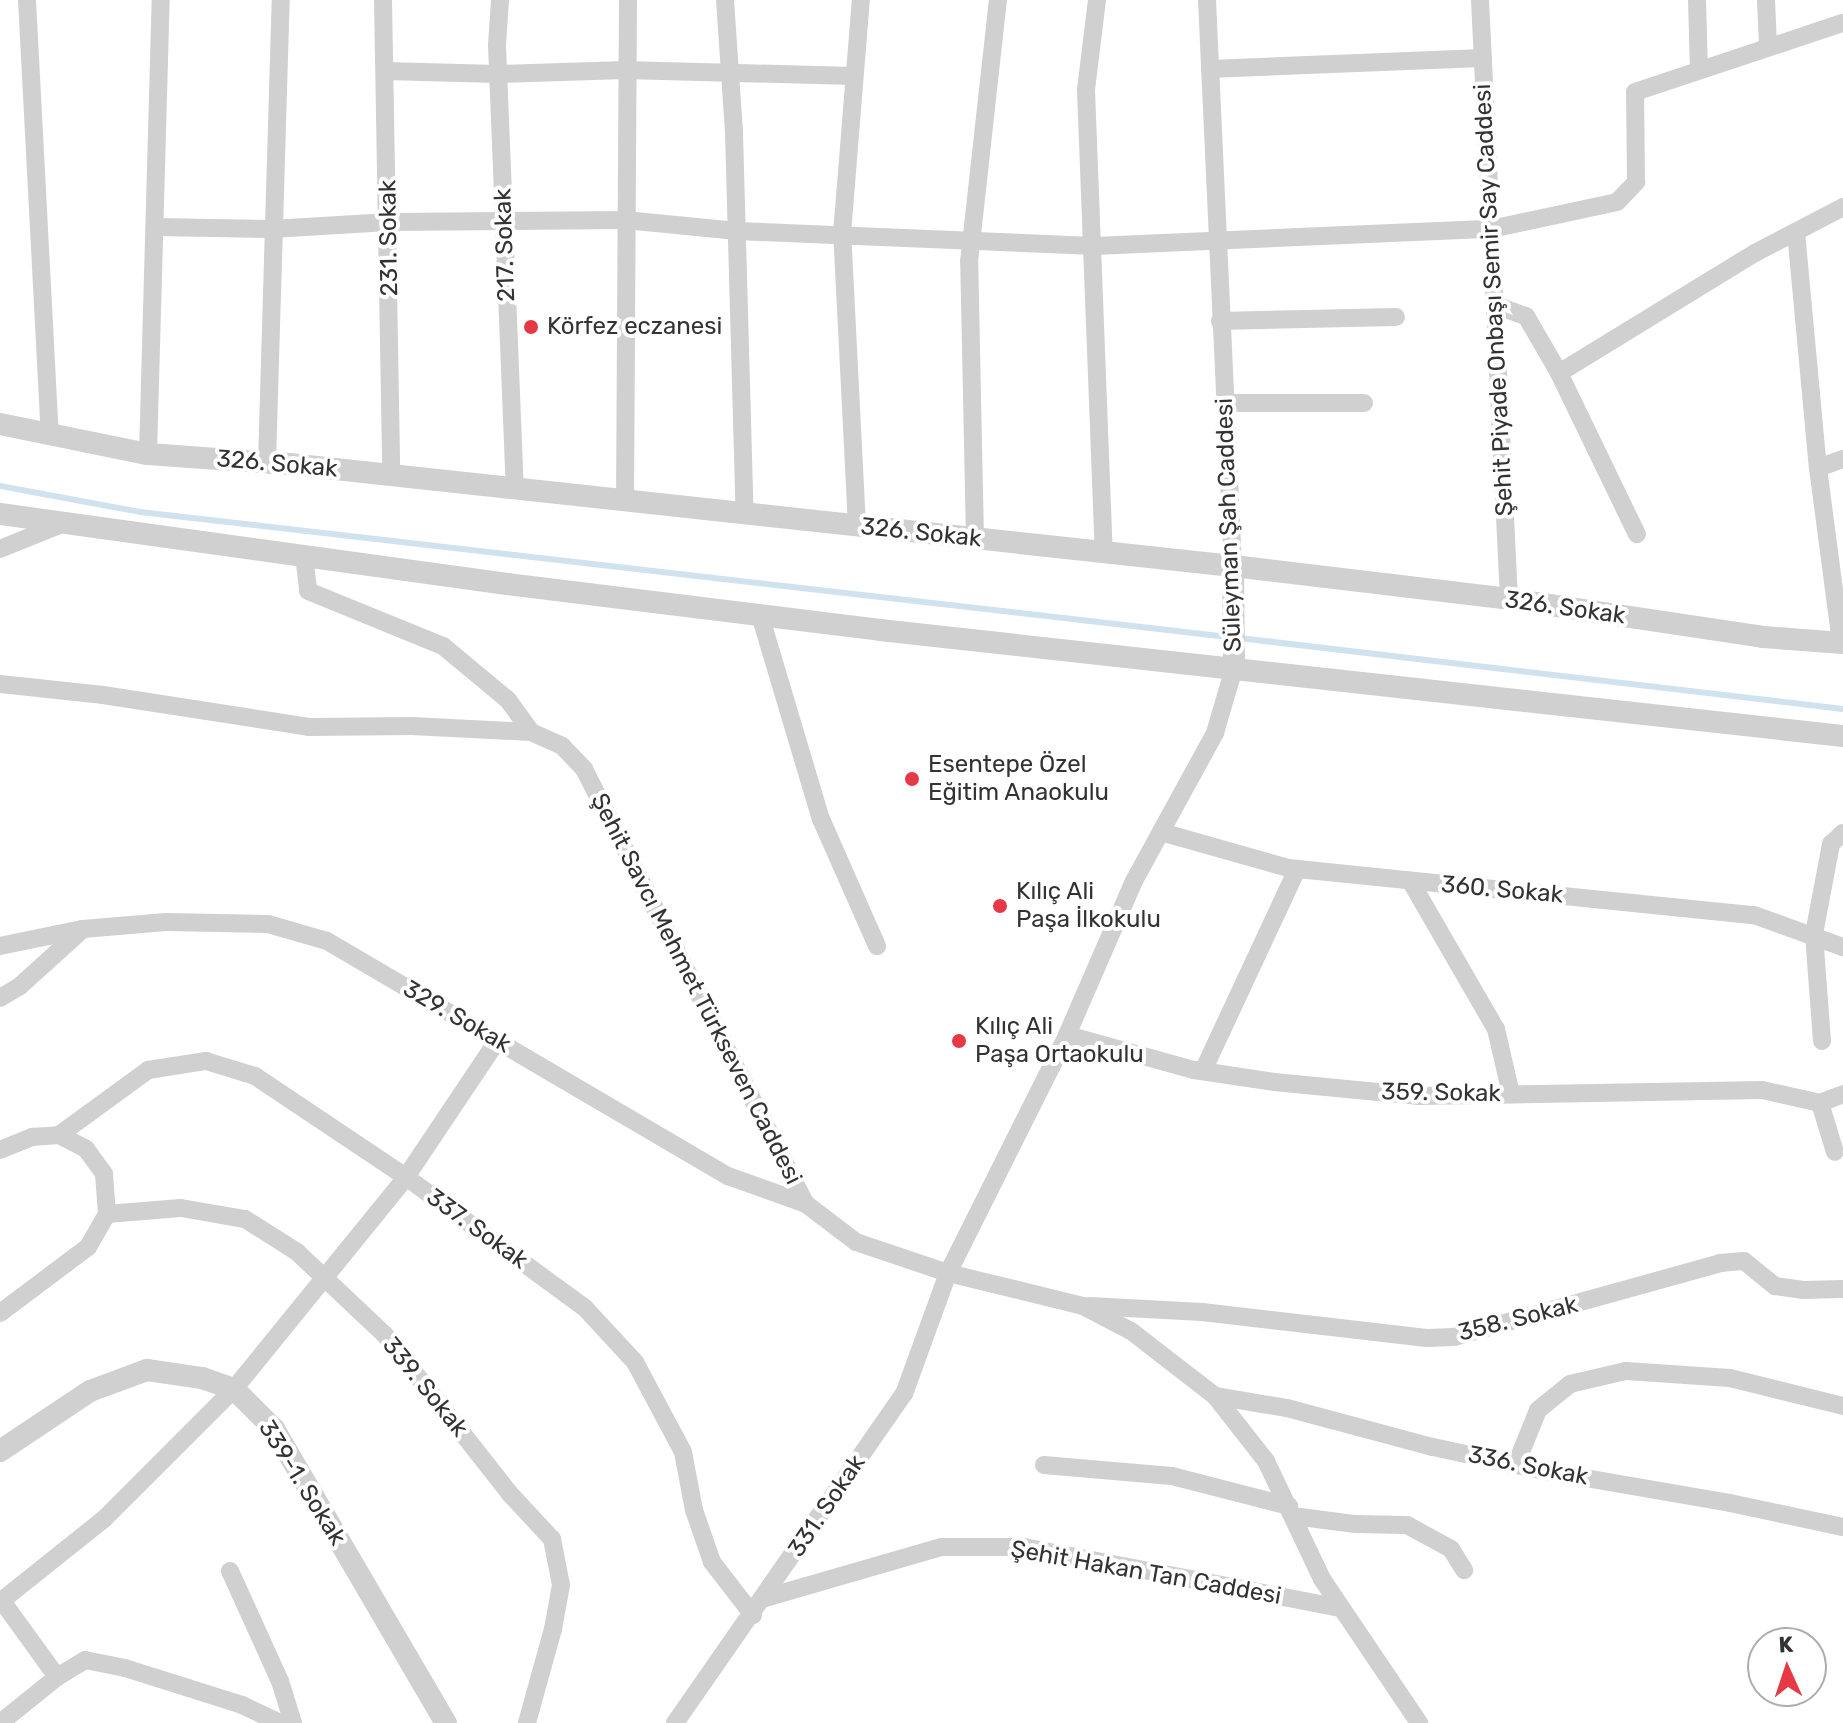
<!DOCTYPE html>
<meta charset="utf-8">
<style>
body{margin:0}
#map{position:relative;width:1843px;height:1723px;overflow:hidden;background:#fff;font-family:Rubik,sans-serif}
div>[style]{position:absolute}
.stream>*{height:6px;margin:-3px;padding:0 3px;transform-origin:3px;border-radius:3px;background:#cfe2ee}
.minor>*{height:18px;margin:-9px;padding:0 9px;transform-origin:9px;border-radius:9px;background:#d0d0d0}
.tertiary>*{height:22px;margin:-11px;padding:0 11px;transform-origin:11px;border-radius:11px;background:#d0d0d0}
.dots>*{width:22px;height:22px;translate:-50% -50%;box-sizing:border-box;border:4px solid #fff;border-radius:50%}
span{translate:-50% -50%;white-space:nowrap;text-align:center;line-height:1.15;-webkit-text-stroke:8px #fff;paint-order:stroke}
.street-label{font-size:24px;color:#333}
.poi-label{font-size:24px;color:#333}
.left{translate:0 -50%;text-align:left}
.north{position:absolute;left:1747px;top:1627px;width:80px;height:80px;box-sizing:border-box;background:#fff;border:2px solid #adadad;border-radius:50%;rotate:357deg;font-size:22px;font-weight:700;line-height:32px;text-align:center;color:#333}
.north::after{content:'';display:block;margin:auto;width:28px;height:36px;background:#e63946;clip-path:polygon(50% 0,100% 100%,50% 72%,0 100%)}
</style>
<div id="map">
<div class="stream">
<i style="left:0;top:486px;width:142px;rotate:10.5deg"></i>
<i style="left:140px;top:512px;width:1095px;rotate:6.55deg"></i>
<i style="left:1239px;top:638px;width:608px;rotate:6.7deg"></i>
</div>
<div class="minor">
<i style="left:27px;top:0;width:435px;rotate:87deg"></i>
<i style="left:383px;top:0;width:475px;rotate:89deg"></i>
<i style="left:500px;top:0;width:45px;rotate:93.8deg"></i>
<i style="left:497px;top:45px;width:444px;rotate:87.7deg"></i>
<i style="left:725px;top:0;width:133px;rotate:86.1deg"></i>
<i style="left:734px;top:133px;width:382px;rotate:88.4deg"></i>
<i style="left:1097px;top:0;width:91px;rotate:97deg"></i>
<i style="left:1086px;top:90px;width:463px;rotate:87.8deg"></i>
<i style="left:1207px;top:0;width:567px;rotate:87.37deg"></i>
<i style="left:1480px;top:0;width:600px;rotate:87.23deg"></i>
<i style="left:1697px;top:0;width:70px;rotate:88.4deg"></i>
<i style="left:1766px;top:0;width:46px;rotate:87.5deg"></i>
<i style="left:1210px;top:69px;width:273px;rotate:-2.3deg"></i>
<i style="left:385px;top:71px;width:113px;rotate:1.5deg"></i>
<i style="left:498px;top:74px;width:127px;rotate:-1.8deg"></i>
<i style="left:625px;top:70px;width:228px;rotate:1.5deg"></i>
<i style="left:155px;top:227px;width:117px;rotate:1deg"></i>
<i style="left:272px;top:229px;width:117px;rotate:-3.4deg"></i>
<i style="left:389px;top:222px;width:236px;rotate:-0.5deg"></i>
<i style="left:625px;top:220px;width:113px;rotate:5.6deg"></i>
<i style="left:737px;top:231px;width:357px;rotate:2.4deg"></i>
<i style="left:1094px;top:246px;width:397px;rotate:-2.5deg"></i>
<i style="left:1491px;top:229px;width:129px;rotate:-12.1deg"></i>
<i style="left:1617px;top:202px;width:28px;rotate:-46deg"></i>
<i style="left:1636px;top:182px;width:90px;rotate:-90.6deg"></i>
<i style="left:1635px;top:92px;width:219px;rotate:-18.4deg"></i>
<i style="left:1796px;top:232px;width:237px;rotate:84.7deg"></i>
<i style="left:1818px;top:468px;width:177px;rotate:82.5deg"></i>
<i style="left:1495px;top:305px;width:33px;rotate:20deg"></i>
<i style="left:1526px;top:316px;width:66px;rotate:59.9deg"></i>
<i style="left:1559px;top:373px;width:179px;rotate:64.2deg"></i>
<i style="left:1220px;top:321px;width:176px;rotate:-1.3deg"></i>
<i style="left:1559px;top:373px;width:230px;rotate:-31.5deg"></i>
<i style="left:1755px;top:253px;width:99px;rotate:-27.6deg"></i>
<i style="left:1224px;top:403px;width:140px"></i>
<i style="left:148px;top:454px;width:454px;rotate:-88.4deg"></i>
<i style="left:267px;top:462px;width:462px;rotate:-88.3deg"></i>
<i style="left:1818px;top:468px;width:27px;rotate:-20deg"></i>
<i style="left:625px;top:502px;width:502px;rotate:-89.66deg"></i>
<i style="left:857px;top:526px;width:292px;rotate:-92.9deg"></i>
<i style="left:842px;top:234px;width:235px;rotate:-85.4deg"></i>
<i style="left:975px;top:539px;width:277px;rotate:-91.2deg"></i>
<i style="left:969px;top:262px;width:264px;rotate:-83.7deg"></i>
<i style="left:0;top:549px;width:69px;rotate:-22.1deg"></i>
<i style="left:304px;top:556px;width:35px;rotate:83deg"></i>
<i style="left:308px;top:591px;width:146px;rotate:22.2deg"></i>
<i style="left:443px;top:646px;width:85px;rotate:39.7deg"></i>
<i style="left:508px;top:700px;width:39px;rotate:54deg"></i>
<i style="left:760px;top:615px;width:213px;rotate:73.4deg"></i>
<i style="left:821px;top:819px;width:139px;rotate:66.2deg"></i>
<i style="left:0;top:684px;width:104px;rotate:6.1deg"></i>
<i style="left:103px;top:695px;width:208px;rotate:8.8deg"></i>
<i style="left:309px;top:727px;width:103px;rotate:-0.6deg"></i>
<i style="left:412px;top:726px;width:119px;rotate:2.9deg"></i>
<i style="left:531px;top:732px;width:34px;rotate:24deg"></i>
<i style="left:562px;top:746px;width:32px;rotate:46deg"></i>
<i style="left:584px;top:769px;width:488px;rotate:63deg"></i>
<i style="left:806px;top:1204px;width:63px;rotate:37.2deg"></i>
<i style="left:856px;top:1242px;width:97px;rotate:18.6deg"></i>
<i style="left:948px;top:1273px;width:139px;rotate:13.7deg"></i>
<i style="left:1083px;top:1306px;width:54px;rotate:27.5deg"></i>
<i style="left:1131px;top:1331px;width:106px;rotate:37.7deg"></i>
<i style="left:1215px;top:1396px;width:83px;rotate:51.9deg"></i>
<i style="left:1266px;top:1461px;width:131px;rotate:64.6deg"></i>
<i style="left:1322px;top:1579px;width:174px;rotate:56deg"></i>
<i style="left:1161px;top:832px;width:132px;rotate:15.8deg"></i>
<i style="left:1288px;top:868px;width:468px;rotate:5.8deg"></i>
<i style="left:1754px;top:915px;width:95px;rotate:19.8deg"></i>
<i style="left:1411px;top:882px;width:170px;rotate:60deg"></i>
<i style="left:1496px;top:1029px;width:67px;rotate:77deg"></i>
<i style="left:83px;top:929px;width:83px;rotate:-4.8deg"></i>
<i style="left:166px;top:922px;width:102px;rotate:1.1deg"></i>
<i style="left:268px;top:924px;width:61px;rotate:16.1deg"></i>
<i style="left:327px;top:941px;width:465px;rotate:30.4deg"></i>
<i style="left:728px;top:1176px;width:83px;rotate:19.7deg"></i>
<i style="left:0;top:946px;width:85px;rotate:-11.6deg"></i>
<i style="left:83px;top:929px;width:85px;rotate:137.9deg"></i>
<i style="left:20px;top:986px;width:23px;rotate:149deg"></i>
<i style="left:1067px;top:1035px;width:132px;rotate:15.4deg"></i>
<i style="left:1194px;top:1070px;width:81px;rotate:8.5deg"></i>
<i style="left:1274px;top:1082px;width:146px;rotate:5.5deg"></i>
<i style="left:1419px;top:1096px;width:343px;rotate:-1deg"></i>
<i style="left:1762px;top:1090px;width:59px;rotate:12.6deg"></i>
<i style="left:1822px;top:1041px;width:107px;rotate:-94.3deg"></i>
<i style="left:1814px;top:934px;width:92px;rotate:-79.3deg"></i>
<i style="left:1831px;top:844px;width:16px;rotate:-43deg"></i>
<i style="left:1203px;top:1071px;width:223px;rotate:-65deg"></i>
<i style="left:1820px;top:1103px;width:51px;rotate:73deg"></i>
<i style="left:1820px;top:1103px;width:25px;rotate:-21deg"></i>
<i style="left:59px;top:1135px;width:110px;rotate:-36.1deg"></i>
<i style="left:148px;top:1070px;width:59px;rotate:-8.8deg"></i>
<i style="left:206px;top:1061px;width:51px;rotate:17deg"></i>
<i style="left:255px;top:1076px;width:182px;rotate:33.8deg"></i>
<i style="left:406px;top:1177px;width:222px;rotate:36.2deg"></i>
<i style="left:585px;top:1308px;width:74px;rotate:47.2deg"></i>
<i style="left:635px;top:1362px;width:102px;rotate:61.9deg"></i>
<i style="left:683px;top:1452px;width:59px;rotate:79.3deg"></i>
<i style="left:694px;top:1510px;width:55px;rotate:70.9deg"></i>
<i style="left:712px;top:1562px;width:67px;rotate:52.3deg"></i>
<i style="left:0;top:1150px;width:35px;rotate:-22deg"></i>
<i style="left:32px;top:1137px;width:27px;rotate:-4deg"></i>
<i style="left:59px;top:1135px;width:30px;rotate:27deg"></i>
<i style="left:86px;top:1149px;width:31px;rotate:54deg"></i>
<i style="left:104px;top:1174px;width:40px;rotate:85.7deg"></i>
<i style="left:107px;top:1214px;width:38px;rotate:120deg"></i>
<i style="left:88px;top:1247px;width:110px;rotate:143.1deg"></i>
<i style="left:107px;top:1214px;width:74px;rotate:-4.6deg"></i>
<i style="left:181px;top:1208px;width:65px;rotate:9.8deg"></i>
<i style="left:245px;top:1219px;width:62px;rotate:32.4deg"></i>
<i style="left:297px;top:1252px;width:121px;rotate:43.3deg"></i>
<i style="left:385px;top:1335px;width:202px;rotate:51.8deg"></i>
<i style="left:510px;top:1494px;width:62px;rotate:47deg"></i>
<i style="left:552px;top:1539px;width:47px;rotate:78.9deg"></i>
<i style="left:561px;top:1585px;width:45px;rotate:100.3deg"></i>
<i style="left:553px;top:1629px;width:98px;rotate:105.5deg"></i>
<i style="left:1090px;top:1306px;width:112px;rotate:3.1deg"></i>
<i style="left:1202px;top:1312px;width:226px;rotate:6.6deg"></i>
<i style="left:1427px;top:1338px;width:27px;rotate:-2deg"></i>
<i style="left:1454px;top:1337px;width:276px;rotate:-15.5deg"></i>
<i style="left:1720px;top:1263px;width:24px;rotate:-5deg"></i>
<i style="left:1744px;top:1261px;width:40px;rotate:39deg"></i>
<i style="left:1775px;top:1286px;width:27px;rotate:8deg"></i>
<i style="left:1802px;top:1290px;width:41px;rotate:-1.4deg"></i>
<i style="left:1215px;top:1396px;width:73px;rotate:9.5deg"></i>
<i style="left:1287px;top:1408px;width:151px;rotate:15deg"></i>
<i style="left:1433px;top:1447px;width:115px;rotate:12.1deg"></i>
<i style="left:1545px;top:1471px;width:188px;rotate:9.8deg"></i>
<i style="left:1730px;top:1503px;width:116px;rotate:12deg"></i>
<i style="left:1517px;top:1462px;width:56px;rotate:-68deg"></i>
<i style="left:1538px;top:1410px;width:41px;rotate:-39.1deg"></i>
<i style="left:1570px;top:1384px;width:57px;rotate:-13.1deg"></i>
<i style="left:1626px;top:1371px;width:104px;rotate:3.9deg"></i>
<i style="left:1730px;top:1378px;width:116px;rotate:13.9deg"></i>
<i style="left:1044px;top:1465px;width:128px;rotate:4.9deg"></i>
<i style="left:1172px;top:1476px;width:121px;rotate:14.4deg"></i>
<i style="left:1293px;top:1516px;width:63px;rotate:7.4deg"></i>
<i style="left:1355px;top:1524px;width:52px;rotate:1.1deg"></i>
<i style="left:1407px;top:1525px;width:50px;rotate:28.6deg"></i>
<i style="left:1451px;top:1549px;width:25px;rotate:58deg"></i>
<i style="left:230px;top:1571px;width:121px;rotate:65.6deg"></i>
<i style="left:280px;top:1681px;width:44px;rotate:72.8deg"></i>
<i style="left:765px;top:1598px;width:184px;rotate:-16.1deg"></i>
<i style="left:942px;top:1547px;width:82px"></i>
<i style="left:1024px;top:1547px;width:323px;rotate:10.9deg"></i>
<i style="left:2px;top:1601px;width:94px;rotate:54.1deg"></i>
<i style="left:0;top:1602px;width:133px;rotate:-38.6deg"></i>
<i style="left:104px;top:1519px;width:184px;rotate:-45deg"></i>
<i style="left:234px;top:1389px;width:273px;rotate:-50.9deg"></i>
<i style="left:406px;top:1177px;width:164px;rotate:-56.2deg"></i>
<i style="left:0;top:1723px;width:73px;rotate:-38.9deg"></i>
<i style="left:57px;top:1677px;width:33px;rotate:-31deg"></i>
<i style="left:85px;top:1660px;width:41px;rotate:11.3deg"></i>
<i style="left:125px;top:1668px;width:123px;rotate:17.5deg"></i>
<i style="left:242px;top:1705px;width:42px;rotate:25.3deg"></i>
<i style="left:675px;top:1723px;width:401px;rotate:-55.2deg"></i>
<i style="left:904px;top:1394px;width:129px;rotate:-70deg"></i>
<i style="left:948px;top:1273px;width:266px;rotate:-63.4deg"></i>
<i style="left:1067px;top:1035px;width:168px;rotate:-66.5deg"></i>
<i style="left:1134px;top:881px;width:169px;rotate:-61.3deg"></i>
<i style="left:1215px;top:733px;width:68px;rotate:-73.7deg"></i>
</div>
<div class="tertiary">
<i style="left:0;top:424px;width:151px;rotate:11.5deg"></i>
<i style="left:148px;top:454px;width:141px;rotate:4.1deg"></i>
<i style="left:289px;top:464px;width:949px;rotate:6.17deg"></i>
<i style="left:1233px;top:566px;width:278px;rotate:6.8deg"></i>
<i style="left:1509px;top:599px;width:257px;rotate:8.5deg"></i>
<i style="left:1763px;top:637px;width:80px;rotate:4.3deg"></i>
<i style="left:0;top:514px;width:512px;rotate:7.86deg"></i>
<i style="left:507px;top:584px;width:376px;rotate:7deg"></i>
<i style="left:880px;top:630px;width:969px;rotate:6.28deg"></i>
<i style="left:1233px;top:566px;width:102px;rotate:89.4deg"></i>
<i style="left:0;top:1451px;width:108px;rotate:-33.7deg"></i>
<i style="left:90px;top:1391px;width:61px;rotate:-20.2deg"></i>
<i style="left:147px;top:1370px;width:56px;rotate:8.3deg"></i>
<i style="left:202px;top:1378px;width:34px;rotate:19deg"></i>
<i style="left:234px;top:1389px;width:57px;rotate:45deg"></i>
<i style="left:274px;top:1429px;width:341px;rotate:59.7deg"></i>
</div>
<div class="dots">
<i style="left:531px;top:327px;background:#e63946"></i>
<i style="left:912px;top:779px;background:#e63946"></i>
<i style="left:1000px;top:906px;background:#e63946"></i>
<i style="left:959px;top:1041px;background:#e63946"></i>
</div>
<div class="street-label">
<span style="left:389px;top:238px;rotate:-91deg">231. Sokak</span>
<span style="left:505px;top:245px;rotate:-92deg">217. Sokak</span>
<span style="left:1494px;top:300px;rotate:-93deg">Şehit Piyade Onbaşı Semir Say Caddesi</span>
<span style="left:277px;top:464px;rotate:5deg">326. Sokak</span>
<span style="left:1229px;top:525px;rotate:-92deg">Süleyman Şah Caddesi</span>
<span style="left:921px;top:533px;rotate:6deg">326. Sokak</span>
<span style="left:1565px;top:608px;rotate:8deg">326. Sokak</span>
<span style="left:1502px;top:890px;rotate:5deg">360. Sokak</span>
<span style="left:696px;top:989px;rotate:63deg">Şehit Savcı Mehmet Türkseven Caddesi</span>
<span style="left:457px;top:1017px;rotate:30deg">329. Sokak</span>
<span style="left:1441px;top:1093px;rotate:1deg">359. Sokak</span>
<span style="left:477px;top:1229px;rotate:36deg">337. Sokak</span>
<span style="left:1518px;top:1319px;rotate:-14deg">358. Sokak</span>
<span style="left:425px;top:1387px;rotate:51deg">339. Sokak</span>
<span style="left:1528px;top:1466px;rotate:11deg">336. Sokak</span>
<span style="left:302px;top:1483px;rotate:58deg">339-1. Sokak</span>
<span style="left:827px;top:1506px;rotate:-56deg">331. Sokak</span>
<span style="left:1146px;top:1573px;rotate:10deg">Şehit Hakan Tan Caddesi</span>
</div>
<div class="poi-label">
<span class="left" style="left:547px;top:327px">Körfez eczanesi</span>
<span class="left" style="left:928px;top:779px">Esentepe Özel<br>Eğitim Anaokulu</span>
<span class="left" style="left:1016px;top:906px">Kılıç Ali<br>Paşa İlkokulu</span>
<span class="left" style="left:975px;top:1041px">Kılıç Ali<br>Paşa Ortaokulu</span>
</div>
<div class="north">K</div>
</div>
